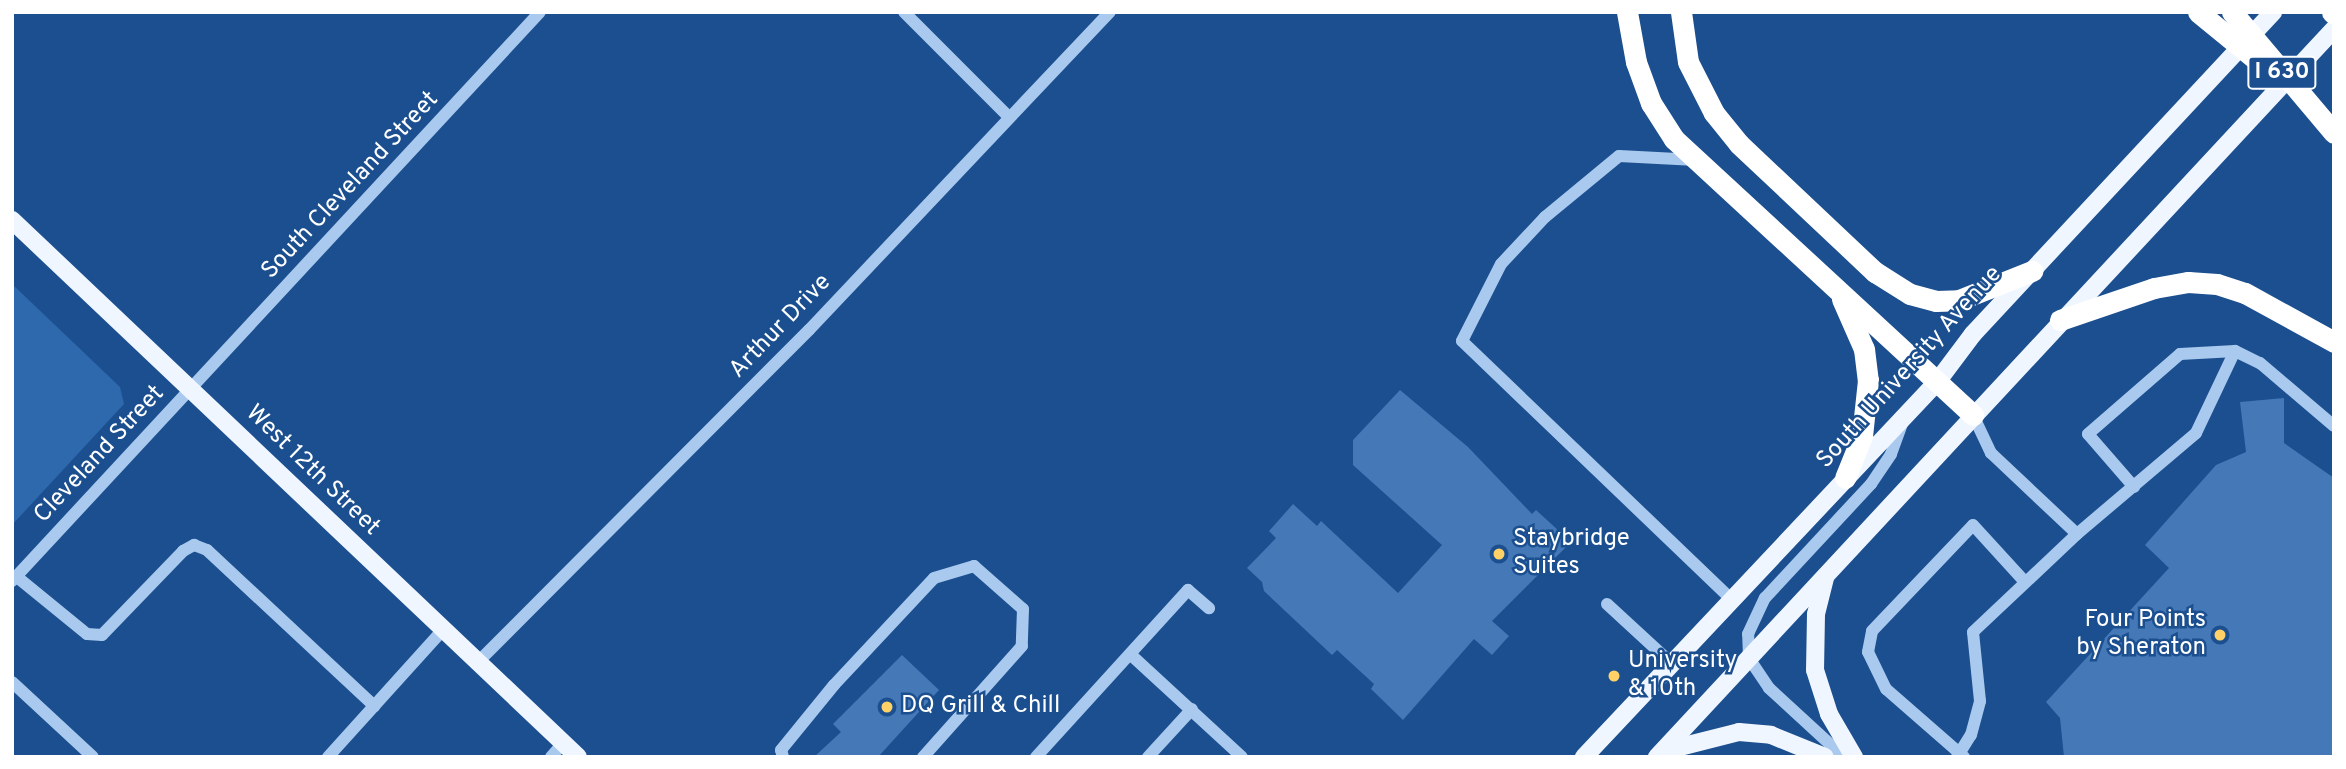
<!DOCTYPE html>
<style>
body{margin:0}
#map{position:relative;width:2346px;height:769px;overflow:hidden;background:#1b4f8f;font-family:Overpass,sans-serif}
div>[style]{position:absolute}
.green>*{inset:0;background:#2e69ad}
.building>*{inset:0;background:#4478b7}
.minor>*{height:12px;margin:-6px;padding:0 6px;transform-origin:6px;border-radius:6px;background:#a9c9ee}
.major>*{height:18px;margin:-9px;padding:0 9px;transform-origin:9px;border-radius:9px;background:#f0f6ff}
.highway>*{height:21px;margin:-10.5px;padding:0 10.5px;transform-origin:10.5px;border-radius:10.5px;background:#fff}
.dots>*{width:19px;height:19px;translate:-50% -50%;box-sizing:border-box;border:4px solid #1b4f8f;border-radius:50%}
span{translate:-50% -50%;white-space:nowrap;text-align:center;line-height:1.15;-webkit-text-stroke:5px #1b4f8f;paint-order:stroke}
.shield-label span{padding:2px 5px;background:#1b4f8f;border:2px solid;border-radius:5px;-webkit-text-stroke-width:0}
.shield-label{font-size:23px;color:#fff;font-weight:700}
.street-label{font-size:24px;color:#fff}
.poi-label{font-size:24px;color:#fff}
.left{translate:0 -50%;text-align:left}
.right{translate:-100% -50%;text-align:right}
.frame{position:absolute;inset:0;border:14px solid #fff;pointer-events:none}
</style>
<div id="map">
<div class="green">
<i style="clip-path:polygon(12px 284px,120px 387px,124px 404px,12px 525px)"></i>
</div>
<div class="building">
<i style="clip-path:polygon(1400px 390px,1468px 447px,1532px 514px,1536px 510px,1571px 542px,1492px 621px,1509px 636px,1492px 655px,1474px 639px,1403px 720px,1371px 689px,1374px 684px,1337px 650px,1332px 655px,1264px 591px,1262px 582px,1247px 568px,1276px 538px,1269px 531px,1293px 504px,1317px 526px,1321px 521px,1398px 593px,1442px 545px,1353px 465px,1353px 440px)"></i>
<i style="clip-path:polygon(2284px 398px,2284px 443px,2334px 478px,2334px 757px,2064px 757px,2060px 718px,2046px 702px,2169px 568px,2145px 545px,2216px 465px,2246px 452px,2240px 402px)"></i>
<i style="clip-path:polygon(902px 655px,939px 690px,878px 757px,814px 757px,841px 732px,833px 724px)"></i>
</div>
<div class="minor">
<i style="left:904px;top:12px;width:148px;rotate:45deg"></i>
<i style="left:1696px;top:160px;width:77px;rotate:-177deg"></i>
<i style="left:1619px;top:156px;width:96px;rotate:140.5deg"></i>
<i style="left:1545px;top:217px;width:64px;rotate:133.1deg"></i>
<i style="left:1501px;top:264px;width:86px;rotate:116.9deg"></i>
<i style="left:1462px;top:341px;width:373px;rotate:43.8deg"></i>
<i style="left:1973px;top:415px;width:42px;rotate:64.7deg"></i>
<i style="left:1991px;top:453px;width:118px;rotate:43.3deg"></i>
<i style="left:2134px;top:487px;width:70px;rotate:-131deg"></i>
<i style="left:2088px;top:434px;width:122px;rotate:-41deg"></i>
<i style="left:2180px;top:354px;width:55px;rotate:-3.1deg"></i>
<i style="left:17px;top:577px;width:90px;rotate:39.2deg"></i>
<i style="left:87px;top:634px;width:15px;rotate:4deg"></i>
<i style="left:102px;top:635px;width:117px;rotate:-46deg"></i>
<i style="left:183px;top:551px;width:13px;rotate:-29deg"></i>
<i style="left:194px;top:545px;width:14px;rotate:21deg"></i>
<i style="left:207px;top:550px;width:229px;rotate:43deg"></i>
<i style="left:12px;top:581px;width:776px;rotate:-47.14deg"></i>
<i style="left:1607px;top:604px;width:86px;rotate:42.6deg"></i>
<i style="left:1130px;top:654px;width:152px;rotate:42.6deg"></i>
<i style="left:476px;top:664px;width:472px;rotate:-45.1deg"></i>
<i style="left:809px;top:330px;width:438px;rotate:-46.6deg"></i>
<i style="left:12px;top:682px;width:110px;rotate:42.8deg"></i>
<i style="left:328px;top:757px;width:169px;rotate:-47.9deg"></i>
<i style="left:551px;top:757px;width:18px;rotate:-49deg"></i>
<i style="left:783px;top:757px;width:7px;rotate:-106deg"></i>
<i style="left:781px;top:750px;width:84px;rotate:-50.8deg"></i>
<i style="left:834px;top:685px;width:146px;rotate:-46.9deg"></i>
<i style="left:934px;top:578px;width:42px;rotate:-16.7deg"></i>
<i style="left:974px;top:566px;width:65px;rotate:41.3deg"></i>
<i style="left:1023px;top:609px;width:37px;rotate:92deg"></i>
<i style="left:1022px;top:646px;width:149px;rotate:131.7deg"></i>
<i style="left:1036px;top:757px;width:226px;rotate:-47.7deg"></i>
<i style="left:1188px;top:590px;width:28px;rotate:41deg"></i>
<i style="left:1148px;top:757px;width:65px;rotate:-47.5deg"></i>
<i style="left:1844px;top:757px;width:102px;rotate:-137.4deg"></i>
<i style="left:1769px;top:688px;width:36px;rotate:-124deg"></i>
<i style="left:1749px;top:658px;width:24px;rotate:-92deg"></i>
<i style="left:1748px;top:634px;width:40px;rotate:-65deg"></i>
<i style="left:1765px;top:598px;width:156px;rotate:-47.1deg"></i>
<i style="left:1871px;top:484px;width:36px;rotate:-56deg"></i>
<i style="left:1891px;top:454px;width:32px;rotate:-70deg"></i>
<i style="left:1957px;top:757px;width:26px;rotate:-58deg"></i>
<i style="left:1971px;top:735px;width:35px;rotate:-75deg"></i>
<i style="left:1980px;top:701px;width:69px;rotate:-95.8deg"></i>
<i style="left:1973px;top:632px;width:143px;rotate:-43.3deg"></i>
<i style="left:2077px;top:534px;width:156px;rotate:-40.3deg"></i>
<i style="left:2196px;top:433px;width:91px;rotate:-64.6deg"></i>
<i style="left:2235px;top:351px;width:28px;rotate:26deg"></i>
<i style="left:2260px;top:363px;width:97px;rotate:40.4deg"></i>
<i style="left:1964px;top:757px;width:103px;rotate:-138.9deg"></i>
<i style="left:1886px;top:689px;width:41px;rotate:-115.9deg"></i>
<i style="left:1868px;top:652px;width:21px;rotate:-79deg"></i>
<i style="left:1872px;top:631px;width:146px;rotate:-46.4deg"></i>
<i style="left:1973px;top:525px;width:77px;rotate:47.6deg"></i>
</div>
<div class="major">
<i style="left:12px;top:220px;width:780px;rotate:43.49deg"></i>
<i style="left:1825px;top:578px;width:37px;rotate:104deg"></i>
<i style="left:1816px;top:614px;width:56px;rotate:91deg"></i>
<i style="left:1815px;top:670px;width:46px;rotate:72.3deg"></i>
<i style="left:1829px;top:714px;width:50px;rotate:59.8deg"></i>
<i style="left:1664px;top:751px;width:77px;rotate:-14.2deg"></i>
<i style="left:1739px;top:732px;width:32px;rotate:5deg"></i>
<i style="left:1771px;top:735px;width:58px;rotate:22.2deg"></i>
<i style="left:1584px;top:757px;width:515px;rotate:-46.73deg"></i>
<i style="left:1937px;top:382px;width:60px;rotate:-53.1deg"></i>
<i style="left:1973px;top:334px;width:440px;rotate:-47deg"></i>
<i style="left:1657px;top:757px;width:994px;rotate:-47.08deg"></i>
</div>
<div class="highway">
<i style="left:1627px;top:12px;width:51px;rotate:79.8deg"></i>
<i style="left:1636px;top:62px;width:44px;rotate:69.9deg"></i>
<i style="left:1651px;top:103px;width:43px;rotate:57.4deg"></i>
<i style="left:1674px;top:139px;width:407px;rotate:42.7deg"></i>
<i style="left:1681px;top:12px;width:50px;rotate:82deg"></i>
<i style="left:1688px;top:62px;width:57px;rotate:63deg"></i>
<i style="left:1714px;top:113px;width:40px;rotate:51deg"></i>
<i style="left:1739px;top:144px;width:187px;rotate:43.3deg"></i>
<i style="left:1875px;top:272px;width:41px;rotate:32.2deg"></i>
<i style="left:1910px;top:294px;width:27px;rotate:15deg"></i>
<i style="left:1936px;top:301px;width:23px;rotate:-2deg"></i>
<i style="left:1959px;top:300px;width:79px;rotate:-21.7deg"></i>
<i style="left:2198px;top:12px;width:85px;rotate:39.3deg"></i>
<i style="left:2232px;top:12px;width:158px;rotate:49.9deg"></i>
<i style="left:2332px;top:12px;width:3px;rotate:45deg"></i>
<i style="left:1842px;top:299px;width:55px;rotate:66.3deg"></i>
<i style="left:1864px;top:349px;width:31px;rotate:83deg"></i>
<i style="left:1868px;top:380px;width:56px;rotate:96.1deg"></i>
<i style="left:1862px;top:436px;width:45px;rotate:112deg"></i>
<i style="left:2060px;top:320px;width:99px;rotate:-18.8deg"></i>
<i style="left:2154px;top:288px;width:35px;rotate:-10deg"></i>
<i style="left:2188px;top:282px;width:29px;rotate:4deg"></i>
<i style="left:2217px;top:284px;width:29px;rotate:18deg"></i>
<i style="left:2245px;top:293px;width:102px;rotate:28.8deg"></i>
</div>
<div class="dots">
<i style="left:1499px;top:554px;background:#ffd166"></i>
<i style="left:2220px;top:635px;background:#ffd166"></i>
<i style="left:1614px;top:676px;background:#ffd166"></i>
<i style="left:887px;top:707px;background:#ffd166"></i>
</div>
<div class="shield-label">
<span style="left:2282px;top:73px">I 630</span>
</div>
<div class="street-label">
<span style="left:351px;top:186px;rotate:-47deg">South Cleveland Street</span>
<span style="left:781px;top:327px;rotate:-46deg">Arthur Drive</span>
<span style="left:1910px;top:368px;rotate:-48deg">South University Avenue</span>
<span style="left:100px;top:455px;rotate:-47deg">Cleveland Street</span>
<span style="left:312px;top:471px;rotate:44deg">West 12th Street</span>
</div>
<div class="poi-label">
<span class="left" style="left:1513px;top:554px">Staybridge<br>Suites</span>
<span class="right" style="left:2206px;top:635px">Four Points<br>by Sheraton</span>
<span class="left" style="left:1628px;top:676px">University<br>&amp; 10th</span>
<span class="left" style="left:901px;top:707px">DQ Grill &amp; Chill</span>
</div>
<div class="frame"></div>
</div>
